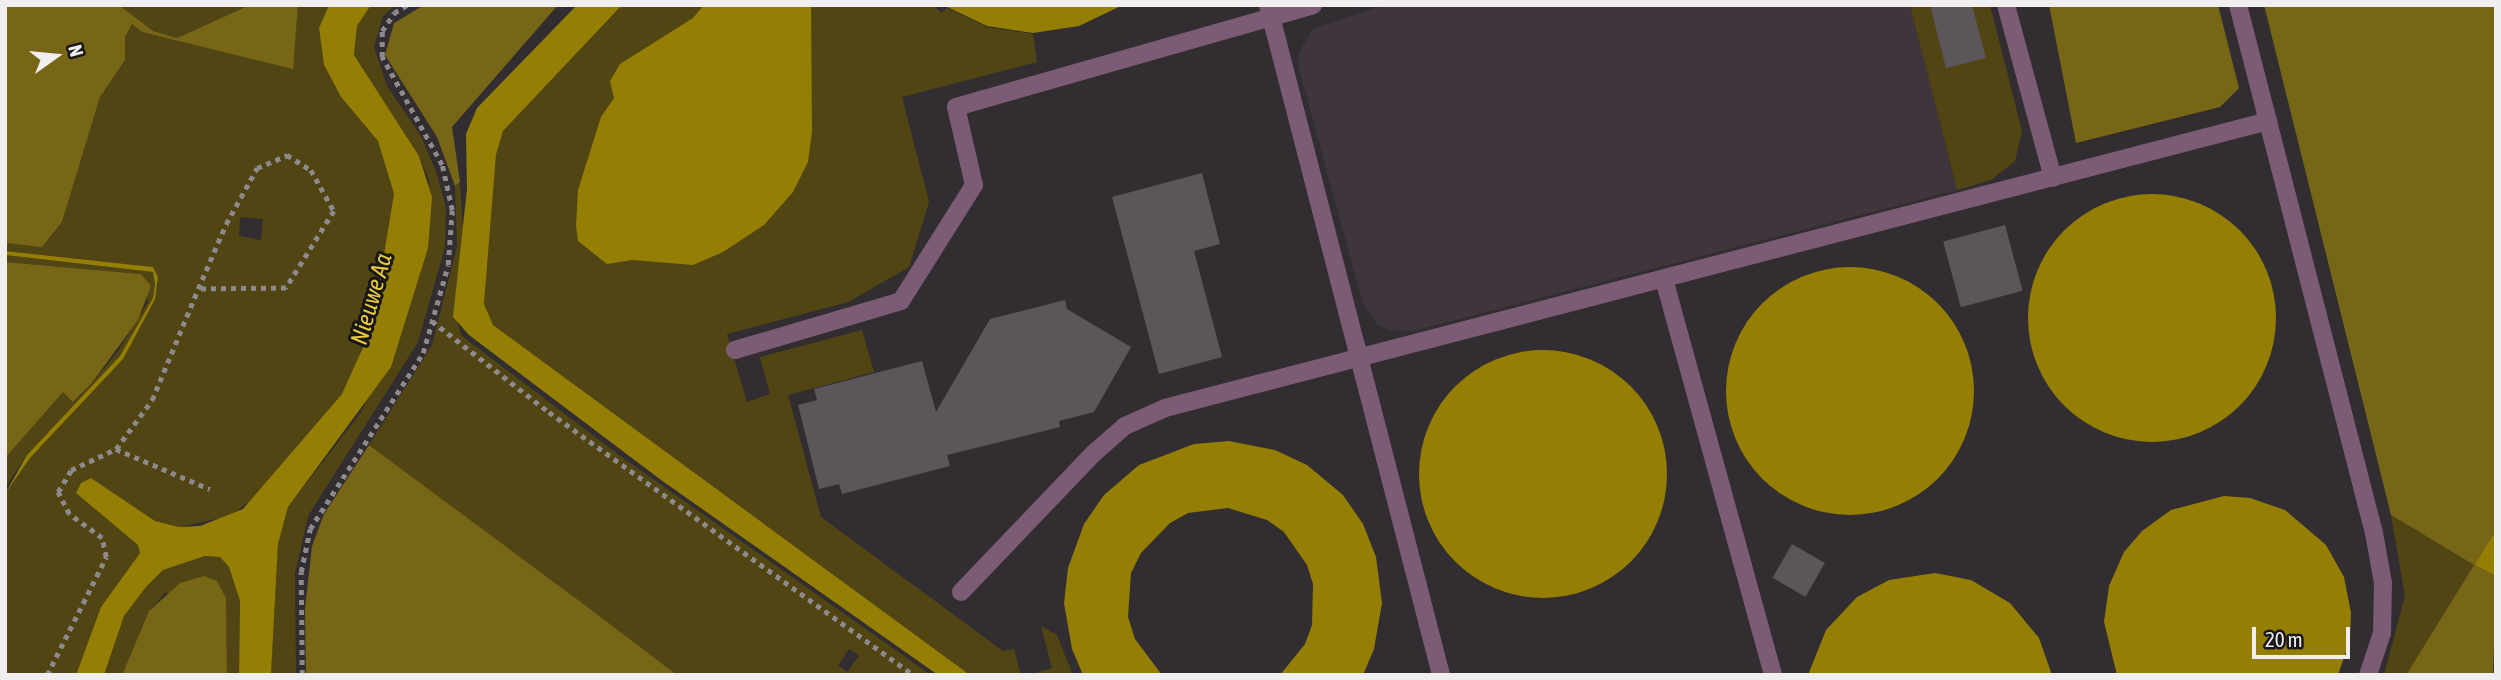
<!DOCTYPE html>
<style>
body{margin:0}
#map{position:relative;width:2501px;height:680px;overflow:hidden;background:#322d30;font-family:"Asap Condensed",sans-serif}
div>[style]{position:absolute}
.built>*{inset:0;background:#3f353d}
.green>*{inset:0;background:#514613}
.forest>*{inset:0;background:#766615}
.water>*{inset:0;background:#947e04}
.round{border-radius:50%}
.building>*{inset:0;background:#5c565a;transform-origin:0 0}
.path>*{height:4.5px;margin-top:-2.25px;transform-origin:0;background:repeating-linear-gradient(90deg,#8d898c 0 5px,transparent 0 10px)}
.minor>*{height:18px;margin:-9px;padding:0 9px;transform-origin:9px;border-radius:9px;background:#7c5c74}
span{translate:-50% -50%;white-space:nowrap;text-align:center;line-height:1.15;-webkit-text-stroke:6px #181617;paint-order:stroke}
.water-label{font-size:24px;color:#e6c941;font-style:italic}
.frame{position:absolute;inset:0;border:7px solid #f1eef0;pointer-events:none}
.north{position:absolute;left:21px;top:21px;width:70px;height:70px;-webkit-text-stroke:5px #181617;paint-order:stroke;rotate:75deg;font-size:19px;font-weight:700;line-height:28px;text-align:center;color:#f1eef0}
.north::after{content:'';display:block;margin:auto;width:24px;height:32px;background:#f1eef0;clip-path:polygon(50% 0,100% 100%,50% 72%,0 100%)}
.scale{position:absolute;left:2252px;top:627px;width:98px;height:32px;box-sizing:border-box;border:4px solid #f1eef0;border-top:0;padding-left:9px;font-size:21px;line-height:24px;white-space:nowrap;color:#f1eef0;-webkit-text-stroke:5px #181617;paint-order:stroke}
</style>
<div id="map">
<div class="built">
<i style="clip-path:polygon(1385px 5px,1910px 5px,1957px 190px,1413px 331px,1388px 330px,1377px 324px,1363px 304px,1298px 65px,1299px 52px,1313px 29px)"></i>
</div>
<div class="green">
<i style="clip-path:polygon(119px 5px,250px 5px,177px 38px,153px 31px)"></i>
<i style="clip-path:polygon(evenodd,298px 5px,329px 5px,319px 28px,324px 65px,341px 97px,378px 141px,394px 194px,382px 286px,354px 371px,342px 394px,257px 496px,230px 516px,179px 527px,155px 521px,91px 478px,81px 483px,76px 493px,138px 545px,140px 553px,101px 607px,76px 675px,5px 675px,5px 494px,30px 458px,123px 359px,158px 285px,153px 267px,5px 251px,5px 243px,43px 246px,62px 222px,100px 97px,125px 60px,125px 37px,132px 24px,142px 32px,292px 68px,298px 5px,240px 217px,263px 219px,261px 240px,239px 236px,240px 217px)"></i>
<i style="clip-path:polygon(371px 5px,396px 5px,383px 16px,374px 47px,387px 86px,421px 136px,437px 174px,446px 208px,445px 247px,418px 342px,308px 516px,295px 573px,296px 675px,271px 675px,278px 544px,288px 507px,362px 411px,428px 248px,429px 180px,419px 156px,354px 55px,357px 26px)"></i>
<i style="clip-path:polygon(622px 5px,933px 5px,941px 13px,947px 8px,987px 27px,1033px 34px,1037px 62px,902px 97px,929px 202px,909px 267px,848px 302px,727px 334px,747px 402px,770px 394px,760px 357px,862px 330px,874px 372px,788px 395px,821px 517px,1003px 651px,1014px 649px,1021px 675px,970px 675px,493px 325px,484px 304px,496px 155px,503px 131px)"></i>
<i style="clip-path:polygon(1910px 5px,1990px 5px,2022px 131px,2015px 161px,1991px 180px,1957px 190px)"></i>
<i style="clip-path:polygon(evenodd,460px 182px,463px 231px,454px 312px,462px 336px,619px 455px,931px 675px,677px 675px,369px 445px,432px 345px,457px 246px,455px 186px,460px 182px,849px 649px,859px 656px,847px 672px,838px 665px,849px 649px)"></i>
<i style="clip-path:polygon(5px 255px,153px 272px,155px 284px,153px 298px,120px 356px,27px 455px,5px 488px,5px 458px,63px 391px,74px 402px,91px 384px,119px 350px,148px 302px,141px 274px,5px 262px)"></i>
<i style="clip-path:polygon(2391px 515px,2474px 565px,2406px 675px,2384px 675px,2405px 596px)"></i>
<i style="clip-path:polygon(205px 556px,220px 557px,229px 567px,240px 601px,239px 675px,227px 675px,226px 598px,165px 593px,149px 611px,122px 675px,104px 675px,124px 616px,146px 587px,163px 570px)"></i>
<i style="clip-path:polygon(1041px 626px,1057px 635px,1073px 675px,1030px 675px,1052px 668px)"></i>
</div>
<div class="forest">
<i style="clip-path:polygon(5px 5px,119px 5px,153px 31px,177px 38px,250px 5px,298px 5px,293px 69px,142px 32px,132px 24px,125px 37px,125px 60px,100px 97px,62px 222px,42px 247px,5px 243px)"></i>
<i style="clip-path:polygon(424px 5px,558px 5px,452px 127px,460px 182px,455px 186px,437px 137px,385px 55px,394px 23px)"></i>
<i style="clip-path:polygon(2049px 5px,2218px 5px,2239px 88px,2220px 107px,2076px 143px)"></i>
<i style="clip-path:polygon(2264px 5px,2496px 5px,2496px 530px,2474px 565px,2496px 576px,2493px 675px,2406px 675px,2474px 565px,2391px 515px)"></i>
<i style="clip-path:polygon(5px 262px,141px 274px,151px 286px,138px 320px,91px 384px,73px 402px,63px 392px,5px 458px)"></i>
<i style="clip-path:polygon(369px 445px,586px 606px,677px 675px,306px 675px,305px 609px,312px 546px,324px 514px)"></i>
<i style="clip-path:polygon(204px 576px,217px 581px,226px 598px,227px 675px,122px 675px,149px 611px,180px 583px)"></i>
</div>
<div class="water">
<i style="clip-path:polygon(329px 5px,371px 5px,357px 26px,354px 55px,419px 156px,432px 197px,428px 248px,391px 367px,288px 507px,278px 544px,271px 675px,239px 675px,240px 601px,229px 567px,220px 557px,205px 556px,163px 570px,146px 587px,124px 616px,104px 675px,76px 675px,101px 607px,140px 553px,138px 545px,76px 493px,81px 483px,91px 478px,155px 521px,179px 527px,200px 526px,243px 509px,342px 394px,372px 327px,394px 194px,378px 141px,341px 97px,324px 65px,319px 28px)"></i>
<i style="clip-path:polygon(577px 5px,622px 5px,503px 131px,496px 155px,484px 304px,493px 325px,970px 675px,938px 675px,661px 480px,469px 335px,453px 317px,467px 189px,466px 134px,477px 108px)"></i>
<i style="clip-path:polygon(704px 5px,811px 5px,812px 131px,808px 162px,793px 192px,764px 225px,723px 252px,693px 265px,632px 260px,607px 264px,578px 241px,576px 225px,578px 190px,601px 117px,614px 98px,610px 81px,620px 64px,693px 18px)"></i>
<i style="clip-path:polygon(943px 5px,1123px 5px,1079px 26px,1033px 33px,987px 26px)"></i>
<i class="round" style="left:2028px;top:194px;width:248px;height:248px"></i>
<i style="clip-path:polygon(5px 251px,153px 267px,158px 277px,155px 299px,123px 359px,30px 458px,5px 494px,27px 455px,120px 356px,153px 298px,155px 284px,153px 272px,5px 255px)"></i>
<i class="round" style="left:1726px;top:267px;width:248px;height:248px"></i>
<i class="round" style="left:1419px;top:350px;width:248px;height:248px"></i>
<i style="clip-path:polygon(1229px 441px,1275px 450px,1307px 465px,1343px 495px,1363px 524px,1376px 557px,1382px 603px,1374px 649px,1363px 675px,1280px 675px,1305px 644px,1312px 625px,1313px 584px,1307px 565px,1284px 532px,1267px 520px,1228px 508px,1188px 513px,1170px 523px,1141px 553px,1131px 573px,1128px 617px,1135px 639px,1162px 675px,1083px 675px,1072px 649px,1064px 603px,1068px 568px,1084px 524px,1104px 495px,1139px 465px,1194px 444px)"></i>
<i style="clip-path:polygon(2224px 496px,2250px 498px,2285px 510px,2326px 545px,2344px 577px,2351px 613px,2350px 640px,2338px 675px,2117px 675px,2104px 622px,2109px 586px,2124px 552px,2142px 531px,2171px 510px)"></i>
<i style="clip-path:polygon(2496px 530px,2496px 576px,2474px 565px)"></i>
<i style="clip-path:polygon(1935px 573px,1971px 580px,2010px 603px,2039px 638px,2052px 675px,1808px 675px,1826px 630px,1857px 597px,1889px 580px)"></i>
</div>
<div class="building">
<i style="clip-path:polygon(1930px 5px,1972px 5px,1986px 58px,1946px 68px)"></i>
<i style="clip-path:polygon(1202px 173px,1220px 244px,1194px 251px,1222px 357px,1159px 374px,1112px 197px)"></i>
<i style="left:2005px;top:225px;width:68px;height:64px;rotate:75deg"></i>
<i style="clip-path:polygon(1065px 300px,1067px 309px,1131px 347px,1094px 412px,1059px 421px,1060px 427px,947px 455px,950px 466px,842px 494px,839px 484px,819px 489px,798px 405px,817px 400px,814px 389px,922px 361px,936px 412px,990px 319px)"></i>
<i style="left:1792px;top:544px;width:38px;height:39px;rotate:30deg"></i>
</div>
<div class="path">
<i style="left:432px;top:321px;width:148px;rotate:37.9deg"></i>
<i style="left:549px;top:412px;width:450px;rotate:35.8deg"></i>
<i style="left:116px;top:449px;width:61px;rotate:-53.7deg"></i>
<i style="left:152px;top:400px;width:120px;rotate:-67.5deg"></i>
<i style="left:198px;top:289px;width:71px;rotate:-66.7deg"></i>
<i style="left:226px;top:224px;width:64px;rotate:-61deg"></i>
<i style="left:257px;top:168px;width:33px;rotate:-23deg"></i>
<i style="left:287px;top:155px;width:28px;rotate:32deg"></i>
<i style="left:311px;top:170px;width:47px;rotate:60.7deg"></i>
<i style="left:334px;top:211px;width:91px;rotate:121.9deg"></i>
<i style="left:286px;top:288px;width:88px;rotate:179.3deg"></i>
<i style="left:47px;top:675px;width:132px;rotate:-63.4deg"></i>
<i style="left:106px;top:557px;width:19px;rotate:-102deg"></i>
<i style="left:102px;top:538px;width:41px;rotate:-144deg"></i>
<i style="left:69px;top:514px;width:25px;rotate:-117deg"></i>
<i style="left:58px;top:492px;width:26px;rotate:-59deg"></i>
<i style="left:71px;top:470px;width:50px;rotate:-25deg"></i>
<i style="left:116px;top:449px;width:102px;rotate:23.1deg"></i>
<i style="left:302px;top:675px;width:103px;rotate:-90.6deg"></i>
<i style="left:301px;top:572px;width:44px;rotate:-78.2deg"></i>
<i style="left:310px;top:529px;width:209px;rotate:-57.3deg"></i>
<i style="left:423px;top:353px;width:91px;rotate:-74.1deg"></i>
<i style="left:448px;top:265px;width:55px;rotate:-85.8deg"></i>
<i style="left:452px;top:210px;width:46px;rotate:-102.5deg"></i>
<i style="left:442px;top:165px;width:124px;rotate:-119.1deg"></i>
<i style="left:382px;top:57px;width:26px;rotate:-90deg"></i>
<i style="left:382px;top:31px;width:22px;rotate:-56deg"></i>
<i style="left:394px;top:13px;width:15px;rotate:-32deg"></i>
</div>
<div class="minor">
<i style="left:1268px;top:5px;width:692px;rotate:75.52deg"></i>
<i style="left:2006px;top:5px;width:179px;rotate:74.8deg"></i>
<i style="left:2238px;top:5px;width:545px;rotate:75.56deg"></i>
<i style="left:2374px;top:533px;width:51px;rotate:79.8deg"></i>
<i style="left:2383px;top:583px;width:50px;rotate:91.1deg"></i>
<i style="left:2382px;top:633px;width:44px;rotate:108.4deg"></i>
<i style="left:1664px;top:279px;width:411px;rotate:74.6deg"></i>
<i style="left:735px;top:350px;width:173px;rotate:-16.4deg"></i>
<i style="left:901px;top:301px;width:137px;rotate:-57.8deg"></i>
<i style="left:974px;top:185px;width:80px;rotate:-103deg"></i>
<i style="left:956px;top:107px;width:371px;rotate:-15.9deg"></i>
<i style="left:961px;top:592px;width:192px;rotate:-46.3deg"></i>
<i style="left:1094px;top:453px;width:41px;rotate:-41.1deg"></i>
<i style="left:1125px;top:426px;width:44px;rotate:-24.2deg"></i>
<i style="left:1165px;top:408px;width:1140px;rotate:-14.58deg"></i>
</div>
<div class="water-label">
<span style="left:371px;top:299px;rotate:-74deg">Nieuwe Aa</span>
</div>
<div class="frame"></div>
<div class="north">N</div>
<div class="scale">20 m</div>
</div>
